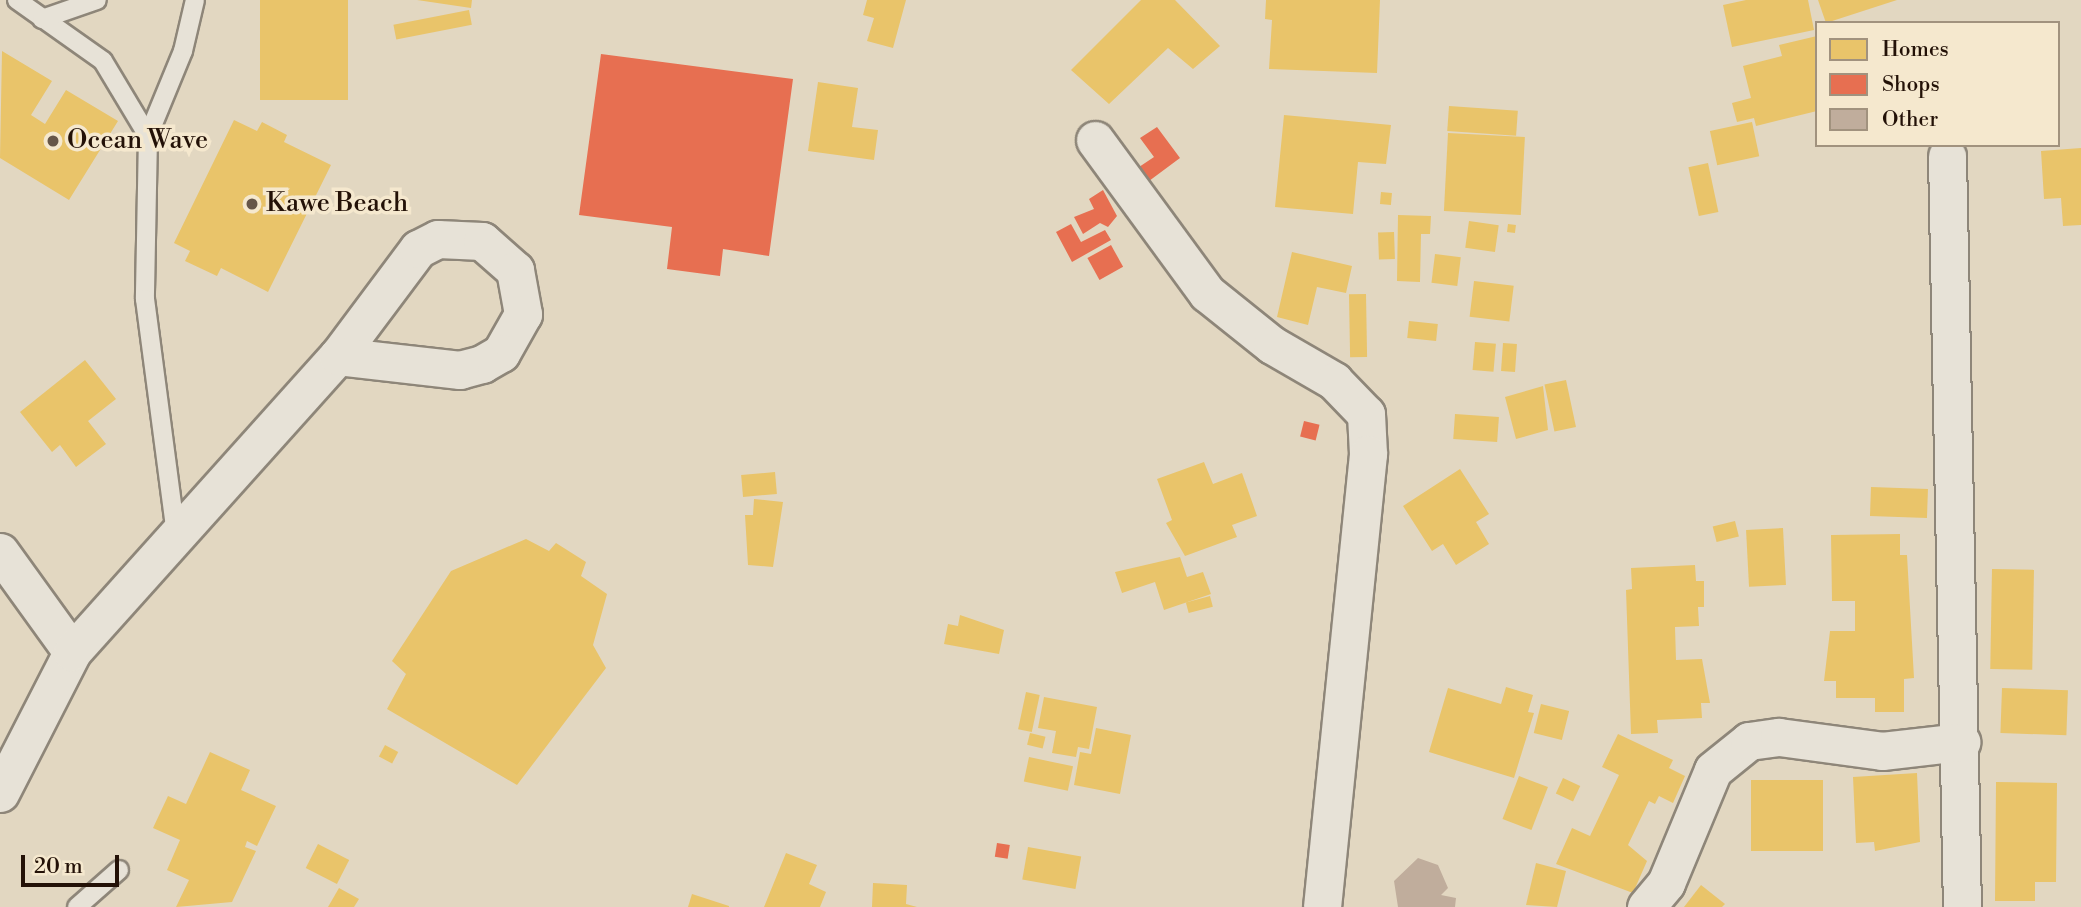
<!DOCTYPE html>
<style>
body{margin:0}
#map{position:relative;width:2081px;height:907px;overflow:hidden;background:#e2d7c1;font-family:"Libre Bodoni",serif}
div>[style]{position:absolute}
.homes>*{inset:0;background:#e9c46a;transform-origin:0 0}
.shops>*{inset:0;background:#e76f51;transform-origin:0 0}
.building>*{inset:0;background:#c0ad9c}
.roads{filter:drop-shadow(2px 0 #8e8679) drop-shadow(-2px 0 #8e8679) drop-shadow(0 2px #8e8679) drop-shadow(0 -2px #8e8679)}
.lane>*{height:18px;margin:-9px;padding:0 9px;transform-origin:9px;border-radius:9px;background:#e7e2d7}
.street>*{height:37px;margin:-18.5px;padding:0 18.5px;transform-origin:18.5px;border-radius:18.5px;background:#e7e2d7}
.dots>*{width:19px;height:19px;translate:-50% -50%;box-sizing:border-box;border:4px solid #f5e8ce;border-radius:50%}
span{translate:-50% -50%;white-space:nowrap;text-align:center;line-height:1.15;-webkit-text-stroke:7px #f5e8ce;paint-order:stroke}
.poi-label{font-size:26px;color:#231107}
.left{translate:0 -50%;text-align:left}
.legend{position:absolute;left:1815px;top:21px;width:245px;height:126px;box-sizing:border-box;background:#f5e8ce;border:2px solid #a1927e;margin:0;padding:9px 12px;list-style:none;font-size:21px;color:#231107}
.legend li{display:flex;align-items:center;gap:14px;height:35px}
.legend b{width:35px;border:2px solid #a1927e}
.scale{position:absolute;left:21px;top:855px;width:98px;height:32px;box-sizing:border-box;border:4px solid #231107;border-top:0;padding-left:9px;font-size:21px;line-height:24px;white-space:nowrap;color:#231107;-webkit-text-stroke:5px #f5e8ce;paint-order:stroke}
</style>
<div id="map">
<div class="homes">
<i style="left:260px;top:0;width:88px;height:100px"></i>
<i style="clip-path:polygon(417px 0,472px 0,471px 8px)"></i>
<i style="clip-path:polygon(867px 0,906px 0,893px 48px,867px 41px,874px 18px,863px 15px)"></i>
<i style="clip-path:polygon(1141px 0,1175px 0,1220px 46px,1193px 69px,1168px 48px,1109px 104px,1071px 70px)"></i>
<i style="clip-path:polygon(1266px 0,1380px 0,1377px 73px,1269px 69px,1272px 20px,1265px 19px)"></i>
<i style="clip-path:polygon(1746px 0,1808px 0,1814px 30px,1732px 47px,1723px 5px)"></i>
<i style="clip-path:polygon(1818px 0,1897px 0,1826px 23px)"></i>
<i style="left:469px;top:10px;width:15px;height:77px;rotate:79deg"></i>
<i style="clip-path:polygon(1817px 36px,1817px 111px,1756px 126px,1754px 118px,1737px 122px,1732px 103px,1751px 98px,1743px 66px,1782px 56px,1779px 45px)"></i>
<i style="clip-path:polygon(2px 51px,52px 81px,31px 115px,45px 124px,66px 90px,118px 121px,69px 200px,0 158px)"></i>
<i style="clip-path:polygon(818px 82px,858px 88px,852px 127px,878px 130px,874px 160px,808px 151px)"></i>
<i style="left:1449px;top:106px;width:69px;height:25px;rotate:4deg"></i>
<i style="clip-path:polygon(1284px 115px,1391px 125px,1386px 164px,1358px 162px,1353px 214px,1275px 207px)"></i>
<i style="clip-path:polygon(234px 120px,257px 131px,262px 122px,287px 135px,284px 142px,331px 165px,268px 292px,221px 268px,217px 276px,185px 261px,190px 251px,174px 243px)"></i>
<i style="left:1752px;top:122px;width:35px;height:43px;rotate:78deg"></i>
<i style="left:1448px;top:133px;width:77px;height:78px;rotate:3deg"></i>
<i style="clip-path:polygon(2081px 148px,2081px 225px,2063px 226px,2061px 198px,2044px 199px,2041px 151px)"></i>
<i style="left:1708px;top:163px;width:50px;height:20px;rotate:78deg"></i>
<i style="left:1381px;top:192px;width:11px;height:12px;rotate:5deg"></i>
<i style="clip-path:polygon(1398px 215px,1431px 216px,1430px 234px,1421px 234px,1420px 282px,1397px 281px)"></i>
<i style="left:1469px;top:221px;width:30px;height:27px;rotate:8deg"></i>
<i style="left:1508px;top:224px;width:8px;height:8px;rotate:7deg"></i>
<i style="left:1394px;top:232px;width:27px;height:16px;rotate:88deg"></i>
<i style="clip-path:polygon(1292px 252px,1352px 266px,1346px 293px,1317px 287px,1308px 325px,1277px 317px)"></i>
<i style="left:1435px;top:254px;width:26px;height:29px;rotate:7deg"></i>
<i style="left:1474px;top:281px;width:40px;height:36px;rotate:7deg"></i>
<i style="left:1366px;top:294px;width:63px;height:17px;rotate:89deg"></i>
<i style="left:1409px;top:321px;width:29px;height:17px;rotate:6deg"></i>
<i style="left:1475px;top:342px;width:21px;height:28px;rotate:5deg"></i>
<i style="left:1503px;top:343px;width:14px;height:28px;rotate:4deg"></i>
<i style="clip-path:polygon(85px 360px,116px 399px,88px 421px,106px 444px,76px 467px,60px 445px,52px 452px,20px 412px)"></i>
<i style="left:1566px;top:380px;width:48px;height:22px;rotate:78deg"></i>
<i style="clip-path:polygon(1543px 386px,1548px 430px,1516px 439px,1505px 397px)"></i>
<i style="left:1455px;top:414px;width:44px;height:25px;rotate:4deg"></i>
<i style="clip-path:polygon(1204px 462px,1213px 484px,1242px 473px,1257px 516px,1232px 525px,1237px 537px,1185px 556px,1166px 523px,1172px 520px,1157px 479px)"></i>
<i style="clip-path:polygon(1460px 469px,1489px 514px,1476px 522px,1489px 544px,1456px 565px,1443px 544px,1432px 551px,1403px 506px)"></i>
<i style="left:775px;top:472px;width:22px;height:34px;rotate:85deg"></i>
<i style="left:1871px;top:487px;width:57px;height:29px;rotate:2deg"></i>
<i style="clip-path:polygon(754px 499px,783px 502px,773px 567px,748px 565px,745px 515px,753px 515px)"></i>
<i style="left:1735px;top:521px;width:16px;height:23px;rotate:76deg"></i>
<i style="left:1783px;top:528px;width:57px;height:37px;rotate:87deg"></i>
<i style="clip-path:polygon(1900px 534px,1900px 555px,1907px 555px,1914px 678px,1904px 679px,1904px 712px,1875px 712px,1875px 698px,1836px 698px,1836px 681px,1824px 681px,1830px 631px,1855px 631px,1855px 601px,1832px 601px,1831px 535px)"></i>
<i style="clip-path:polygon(526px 539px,549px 551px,556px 543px,586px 562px,581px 576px,607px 594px,593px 645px,606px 668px,517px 785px,387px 709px,406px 674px,392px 661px,451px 571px)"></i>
<i style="clip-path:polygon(1180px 557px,1187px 577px,1203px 572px,1211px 594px,1164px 610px,1155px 582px,1122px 593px,1115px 572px)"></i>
<i style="clip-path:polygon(1695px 565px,1696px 581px,1704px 581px,1704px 607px,1698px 607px,1699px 626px,1675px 627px,1676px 660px,1702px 659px,1710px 703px,1701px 703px,1702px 718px,1657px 720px,1658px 733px,1631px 734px,1626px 590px,1632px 589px,1631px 568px)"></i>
<i style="left:1992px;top:569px;width:42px;height:100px;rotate:1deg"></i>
<i style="left:1210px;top:596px;width:11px;height:25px;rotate:75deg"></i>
<i style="clip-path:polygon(960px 615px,1004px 630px,999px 654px,944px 644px,948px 624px,958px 626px)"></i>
<i style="clip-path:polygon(1506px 687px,1533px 695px,1528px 712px,1534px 713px,1514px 778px,1429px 752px,1448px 688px,1501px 704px)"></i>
<i style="left:2002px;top:688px;width:66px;height:45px;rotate:2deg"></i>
<i style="left:1026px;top:692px;width:14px;height:38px;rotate:12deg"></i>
<i style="clip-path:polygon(1044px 697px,1097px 707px,1089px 749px,1078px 747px,1076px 757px,1052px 753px,1056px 731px,1038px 728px)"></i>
<i style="left:1541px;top:704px;width:29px;height:30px;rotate:14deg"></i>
<i style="clip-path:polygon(1096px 728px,1131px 735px,1120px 794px,1074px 785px,1080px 752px,1091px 754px)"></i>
<i style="left:1030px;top:733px;width:16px;height:12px;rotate:14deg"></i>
<i style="clip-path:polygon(1618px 734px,1673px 760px,1669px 768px,1685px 776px,1673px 803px,1659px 796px,1655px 804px,1649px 801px,1628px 845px,1647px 861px,1633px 893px,1556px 864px,1572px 828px,1590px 836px,1619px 775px,1602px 767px)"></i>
<i style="left:385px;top:745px;width:15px;height:13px;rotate:28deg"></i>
<i style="clip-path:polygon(210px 752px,250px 770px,241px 790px,276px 806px,257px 846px,247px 841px,245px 847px,256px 851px,232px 902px,176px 907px,189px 880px,167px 870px,180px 840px,153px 828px,168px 796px,186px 804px)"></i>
<i style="left:1029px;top:757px;width:45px;height:25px;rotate:12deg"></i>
<i style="clip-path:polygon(1917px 773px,1920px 842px,1875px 851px,1874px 842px,1856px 843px,1853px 777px)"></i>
<i style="left:1519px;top:776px;width:31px;height:46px;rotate:21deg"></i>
<i style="left:1563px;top:778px;width:19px;height:17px;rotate:25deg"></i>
<i style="left:1823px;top:780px;width:71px;height:72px;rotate:90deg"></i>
<i style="clip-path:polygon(1996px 782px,2057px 783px,2056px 882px,2035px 882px,2035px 901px,1995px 901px)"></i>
<i style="left:318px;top:844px;width:35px;height:27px;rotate:27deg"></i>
<i style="left:1028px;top:847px;width:54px;height:33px;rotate:10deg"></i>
<i style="clip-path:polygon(786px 853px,817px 865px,809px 884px,826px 892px,820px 907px,764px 907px)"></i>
<i style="clip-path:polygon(1536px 863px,1566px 871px,1557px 907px,1526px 905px)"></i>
<i style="clip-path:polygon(873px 883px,907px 885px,906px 904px,917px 907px,872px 907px)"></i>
<i style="clip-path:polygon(1701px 885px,1725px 904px,1722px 907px,1684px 907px)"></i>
<i style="clip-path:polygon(339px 888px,359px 899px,354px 907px,328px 907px)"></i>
<i style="clip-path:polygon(692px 894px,729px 906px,729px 907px,688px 907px)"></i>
</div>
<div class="shops">
<i style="clip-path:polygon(601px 54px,793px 79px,769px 256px,723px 249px,720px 276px,667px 269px,672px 227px,579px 215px)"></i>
<i style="clip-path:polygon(1157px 127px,1180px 158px,1149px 181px,1139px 167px,1154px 157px,1140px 138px)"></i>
<i style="clip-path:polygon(1103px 190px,1117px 216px,1108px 227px,1100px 223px,1083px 234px,1074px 217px,1094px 209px,1089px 199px)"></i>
<i style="clip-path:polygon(1071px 224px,1081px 242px,1105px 230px,1111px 240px,1072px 262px,1056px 232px)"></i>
<i style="left:1111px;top:245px;width:25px;height:27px;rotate:61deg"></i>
<i style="left:1304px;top:421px;width:16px;height:16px;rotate:14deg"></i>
<i style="left:997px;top:843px;width:13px;height:14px;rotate:9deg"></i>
</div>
<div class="building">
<i style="clip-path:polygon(1418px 858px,1438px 865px,1448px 888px,1441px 895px,1456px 898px,1455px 907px,1398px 907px,1394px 881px)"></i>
</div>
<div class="roads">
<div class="lane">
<i style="left:17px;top:0;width:105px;rotate:35.3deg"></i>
<i style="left:103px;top:61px;width:87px;rotate:59deg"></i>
<i style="left:148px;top:136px;width:163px;rotate:91.1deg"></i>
<i style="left:145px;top:299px;width:238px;rotate:82.5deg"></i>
<i style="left:42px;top:19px;width:58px;rotate:-19.1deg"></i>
<i style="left:148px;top:136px;width:92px;rotate:-67.6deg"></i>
<i style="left:183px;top:51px;width:52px;rotate:-76.8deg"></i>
<i style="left:77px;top:907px;width:56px;rotate:-41.4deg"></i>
</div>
<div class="street">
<i style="left:1095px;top:140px;width:190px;rotate:53.8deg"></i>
<i style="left:1207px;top:293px;width:83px;rotate:38.7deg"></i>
<i style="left:1272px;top:345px;width:72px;rotate:30.1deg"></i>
<i style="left:1334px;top:381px;width:46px;rotate:45.9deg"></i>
<i style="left:1366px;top:414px;width:40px;rotate:87.1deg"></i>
<i style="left:1368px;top:454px;width:455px;rotate:95.8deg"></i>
<i style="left:1947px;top:156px;width:751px;rotate:88.86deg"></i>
<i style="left:0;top:552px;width:123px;rotate:54.2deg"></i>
<i style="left:0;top:793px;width:158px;rotate:-62.9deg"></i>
<i style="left:72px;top:652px;width:398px;rotate:-48.1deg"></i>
<i style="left:338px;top:356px;width:134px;rotate:-53.2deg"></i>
<i style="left:418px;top:249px;width:22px;rotate:-27deg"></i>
<i style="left:438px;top:239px;width:44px;rotate:2.6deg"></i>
<i style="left:482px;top:241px;width:44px;rotate:41.3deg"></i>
<i style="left:515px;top:270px;width:45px;rotate:79.7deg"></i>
<i style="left:523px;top:314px;width:45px;rotate:119.4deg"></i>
<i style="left:501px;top:353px;width:22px;rotate:150deg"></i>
<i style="left:482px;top:364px;width:23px;rotate:165deg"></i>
<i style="left:460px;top:370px;width:123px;rotate:-173.5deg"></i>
<i style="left:1646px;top:907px;width:31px;rotate:-50deg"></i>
<i style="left:1666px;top:883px;width:122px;rotate:-67.4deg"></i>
<i style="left:1713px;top:770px;width:46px;rotate:-38.9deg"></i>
<i style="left:1749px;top:741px;width:30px;rotate:-8deg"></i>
<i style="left:1779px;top:737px;width:104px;rotate:7.7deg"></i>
<i style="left:1882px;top:751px;width:80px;rotate:-6.5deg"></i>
</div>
</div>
<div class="dots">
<i style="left:53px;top:141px;background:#665648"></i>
<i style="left:252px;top:204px;background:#665648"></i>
</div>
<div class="poi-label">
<span class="left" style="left:67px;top:141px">Ocean Wave</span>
<span class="left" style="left:266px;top:204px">Kawe Beach</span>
</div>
<ul class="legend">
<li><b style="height:19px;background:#e9c46a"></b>Homes</li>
<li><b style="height:19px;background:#e76f51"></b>Shops</li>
<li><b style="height:19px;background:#c0ad9c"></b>Other</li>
</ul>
<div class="scale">20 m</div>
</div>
